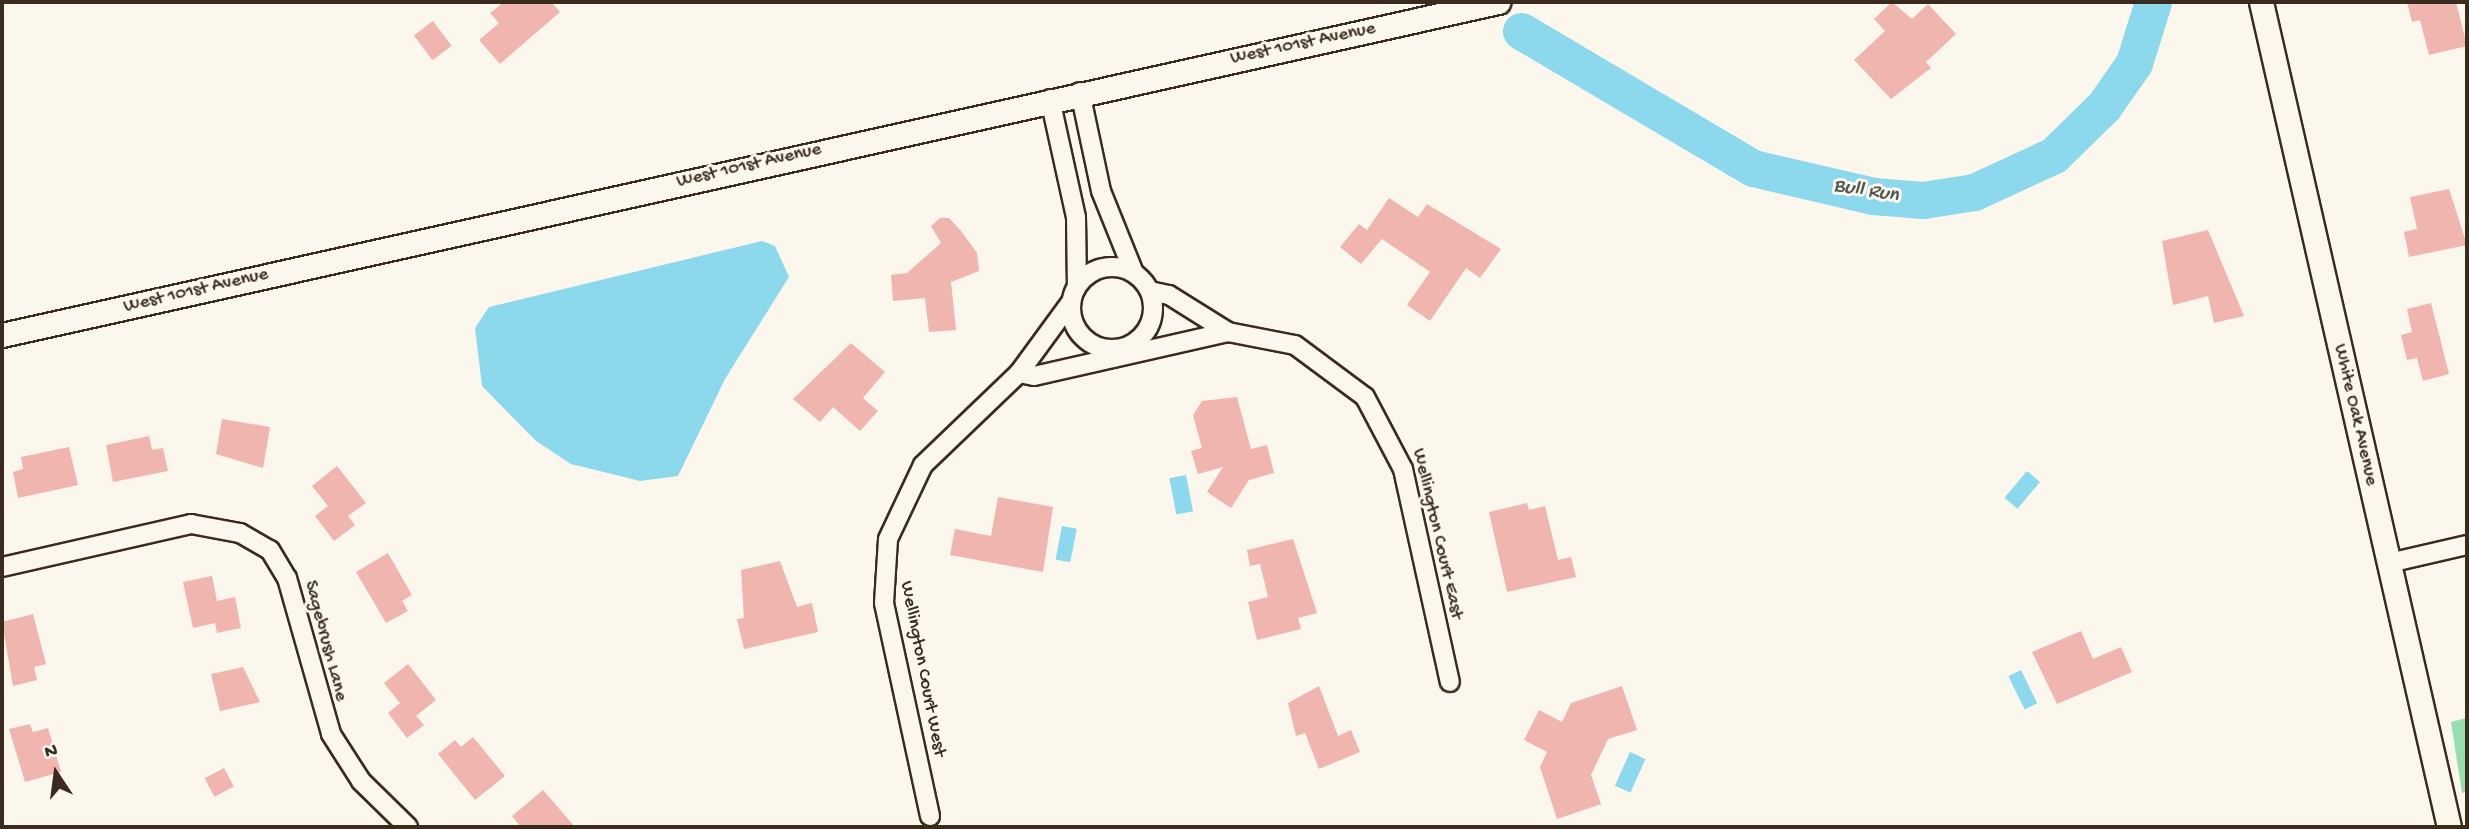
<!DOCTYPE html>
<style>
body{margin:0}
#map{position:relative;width:2469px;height:829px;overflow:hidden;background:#fbf7ec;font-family:"Gochi Hand",sans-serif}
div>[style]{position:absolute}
.green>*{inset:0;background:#95dead}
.water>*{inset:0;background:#8cd8ec;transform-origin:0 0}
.river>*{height:37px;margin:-18.5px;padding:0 18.5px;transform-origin:18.5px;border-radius:18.5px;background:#8cd8ec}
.building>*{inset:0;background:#f0b5af;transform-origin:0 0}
.roads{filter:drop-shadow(2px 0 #3b2a1e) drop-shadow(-2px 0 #3b2a1e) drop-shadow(0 2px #3b2a1e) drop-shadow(0 -2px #3b2a1e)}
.minor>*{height:18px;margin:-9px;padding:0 9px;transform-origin:9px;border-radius:9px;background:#fbf7ec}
.minor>.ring{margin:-9px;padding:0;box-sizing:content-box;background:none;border:18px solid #fbf7ec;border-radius:50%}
.tertiary>*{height:23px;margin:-11.5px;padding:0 11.5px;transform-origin:11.5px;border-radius:11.5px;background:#fbf7ec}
span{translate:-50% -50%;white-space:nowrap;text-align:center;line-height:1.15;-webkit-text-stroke:6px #fbf7ec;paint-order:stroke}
.street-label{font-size:19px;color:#3b2a1e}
.water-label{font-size:21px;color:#4f5652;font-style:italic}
.frame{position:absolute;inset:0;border:4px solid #3b2a1e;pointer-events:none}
.north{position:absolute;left:21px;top:738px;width:70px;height:70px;-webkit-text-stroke:5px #fbf7ec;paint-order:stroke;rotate:347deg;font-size:19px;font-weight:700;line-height:28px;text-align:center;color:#3b2a1e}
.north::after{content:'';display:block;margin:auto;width:24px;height:32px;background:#3b2a1e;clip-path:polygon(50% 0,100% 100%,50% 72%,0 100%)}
</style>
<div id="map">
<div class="green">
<i style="clip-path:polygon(2467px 718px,2467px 791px,2462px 793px,2451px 722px)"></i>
</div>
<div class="water">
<i style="clip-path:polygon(762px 241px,775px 246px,789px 277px,725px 379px,678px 476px,640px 481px,571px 464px,536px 441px,482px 386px,475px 328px,489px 307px)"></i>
<i style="left:2027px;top:471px;width:17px;height:35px;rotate:40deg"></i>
<i style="left:1186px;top:475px;width:37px;height:17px;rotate:79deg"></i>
<i style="left:1062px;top:526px;width:15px;height:34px;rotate:11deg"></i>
<i style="left:2021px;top:670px;width:37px;height:14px;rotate:64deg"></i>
<i style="left:1630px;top:752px;width:17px;height:37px;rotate:24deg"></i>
</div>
<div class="river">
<i style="left:1521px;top:31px;width:269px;rotate:30.6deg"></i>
<i style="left:1753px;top:168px;width:123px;rotate:13.1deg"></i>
<i style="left:1873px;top:196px;width:50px;rotate:4.6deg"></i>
<i style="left:1923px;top:200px;width:52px;rotate:-8.9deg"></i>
<i style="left:1974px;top:192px;width:88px;rotate:-24.8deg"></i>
<i style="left:2054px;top:155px;width:70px;rotate:-44.4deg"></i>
<i style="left:2104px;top:106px;width:52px;rotate:-55.1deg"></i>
<i style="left:2134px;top:63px;width:64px;rotate:-72.7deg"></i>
</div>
<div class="building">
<i style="clip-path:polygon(504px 2px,551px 2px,560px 12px,500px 64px,479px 40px,499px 23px,490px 13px)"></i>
<i style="clip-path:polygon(1892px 2px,1912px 19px,1928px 4px,1956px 34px,1926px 62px,1931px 68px,1891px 99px,1854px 60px,1885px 31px,1874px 19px)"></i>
<i style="clip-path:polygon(2407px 2px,2456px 2px,2467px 46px,2429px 55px,2420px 20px,2412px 22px)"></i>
<i style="left:433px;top:21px;width:31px;height:24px;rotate:53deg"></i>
<i style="clip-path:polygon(2449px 189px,2467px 245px,2409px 257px,2404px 232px,2417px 229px,2410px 197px)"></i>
<i style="clip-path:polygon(1389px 198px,1418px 217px,1427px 204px,1501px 249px,1480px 278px,1466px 268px,1430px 321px,1407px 305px,1430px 272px,1382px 239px,1361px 264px,1340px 247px,1359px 224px,1367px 230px)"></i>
<i style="clip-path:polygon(940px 218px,949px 218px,961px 231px,977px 253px,979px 271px,951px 282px,956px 330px,929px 332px,925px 298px,893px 301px,891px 275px,907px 273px,941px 243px,931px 226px)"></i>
<i style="clip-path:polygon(2208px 230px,2244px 316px,2214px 323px,2208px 296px,2173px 305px,2162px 241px)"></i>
<i style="clip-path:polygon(2431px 303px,2449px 374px,2423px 381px,2417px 358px,2407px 360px,2401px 335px,2412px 332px,2407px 309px)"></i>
<i style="clip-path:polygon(851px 343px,885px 372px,863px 398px,878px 411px,860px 431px,833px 407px,820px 422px,793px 399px)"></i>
<i style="clip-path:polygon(1237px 397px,1251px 449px,1267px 445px,1274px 473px,1249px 480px,1231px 508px,1207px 492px,1223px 467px,1198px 474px,1191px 451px,1202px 448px,1193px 415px,1202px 401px)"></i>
<i style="clip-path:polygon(222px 419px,270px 427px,263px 468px,216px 454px)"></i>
<i style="clip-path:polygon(149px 436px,152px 450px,163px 448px,168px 471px,113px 482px,106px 445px)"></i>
<i style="clip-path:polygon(69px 447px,78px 485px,18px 498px,13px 472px,23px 469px,21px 457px)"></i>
<i style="clip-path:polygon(337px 466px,366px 503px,348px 516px,355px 525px,334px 541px,315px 516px,328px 506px,312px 486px)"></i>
<i style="clip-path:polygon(998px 497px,1053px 507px,1043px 572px,950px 555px,955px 529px,991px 536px)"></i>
<i style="clip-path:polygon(1527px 503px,1529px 510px,1545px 506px,1558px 560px,1571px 557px,1576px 577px,1507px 592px,1489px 512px)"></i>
<i style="clip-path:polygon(1293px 539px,1317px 613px,1298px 618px,1301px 629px,1257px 640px,1248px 602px,1268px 597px,1260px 564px,1250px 566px,1247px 550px)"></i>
<i style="clip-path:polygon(388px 553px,412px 595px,402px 601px,408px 611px,386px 623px,356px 572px)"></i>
<i style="clip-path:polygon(780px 561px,797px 607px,812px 603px,818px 632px,744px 649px,737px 619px,744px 618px,741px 570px)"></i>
<i style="clip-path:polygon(212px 576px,217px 601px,235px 597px,241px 628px,217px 633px,215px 623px,193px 628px,183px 582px)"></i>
<i style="clip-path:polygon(33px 614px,46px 664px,34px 667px,37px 680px,13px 686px,2px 622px)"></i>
<i style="clip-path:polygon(2081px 631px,2093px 659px,2121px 647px,2132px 672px,2057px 704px,2032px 652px)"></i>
<i style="clip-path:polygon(408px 664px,436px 700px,416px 716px,424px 725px,407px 738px,388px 713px,400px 703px,384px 683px)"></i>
<i style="clip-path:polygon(243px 667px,260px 702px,220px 711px,211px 674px)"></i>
<i style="clip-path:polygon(1319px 686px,1338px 736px,1351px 730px,1360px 752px,1319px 769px,1305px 733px,1296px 736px,1288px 703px)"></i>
<i style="clip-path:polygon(1622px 686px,1637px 730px,1608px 739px,1591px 775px,1601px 804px,1557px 819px,1540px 767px,1547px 752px,1524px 740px,1539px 710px,1562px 722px,1571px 703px)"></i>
<i style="clip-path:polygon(30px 724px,33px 732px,48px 728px,61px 772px,25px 782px,9px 729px)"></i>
<i style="clip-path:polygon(473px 737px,505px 776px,475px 800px,438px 754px,455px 740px,461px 747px)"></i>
<i style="left:224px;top:768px;width:21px;height:22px;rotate:62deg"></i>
<i style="clip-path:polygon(543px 790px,575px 827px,521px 827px,512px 816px)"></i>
</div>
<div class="roads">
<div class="minor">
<i style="left:1080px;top:92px;width:101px;rotate:78deg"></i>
<i style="left:1101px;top:191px;width:88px;rotate:68.1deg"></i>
<i style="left:1050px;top:99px;width:121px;rotate:77.6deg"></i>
<i style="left:1076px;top:217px;width:69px;rotate:89.2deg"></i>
<i class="ring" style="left:1071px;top:267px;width:64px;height:64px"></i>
<i style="left:1150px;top:291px;width:19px;rotate:12deg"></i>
<i style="left:1169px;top:295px;width:70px;rotate:32.1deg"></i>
<i style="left:1228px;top:332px;width:68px;rotate:11deg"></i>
<i style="left:1295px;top:345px;width:87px;rotate:36.6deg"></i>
<i style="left:1365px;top:397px;width:81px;rotate:62.2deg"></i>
<i style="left:1403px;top:469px;width:218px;rotate:77.6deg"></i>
<i style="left:1019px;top:373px;width:15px;rotate:11deg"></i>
<i style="left:1034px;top:376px;width:199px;rotate:-12.8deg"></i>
<i style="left:2389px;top:563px;width:80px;rotate:-13deg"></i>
<i style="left:2px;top:567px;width:194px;rotate:-12.8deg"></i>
<i style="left:191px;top:524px;width:50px;rotate:10.4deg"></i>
<i style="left:240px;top:533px;width:34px;rotate:30deg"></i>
<i style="left:270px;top:550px;width:33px;rotate:59deg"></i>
<i style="left:287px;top:578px;width:162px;rotate:74.2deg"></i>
<i style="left:331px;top:734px;width:56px;rotate:57.4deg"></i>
<i style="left:361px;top:781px;width:66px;rotate:44.4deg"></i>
<i style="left:930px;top:816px;width:218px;rotate:-102.2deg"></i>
<i style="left:884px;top:603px;width:64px;rotate:-86.4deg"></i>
<i style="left:888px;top:539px;width:82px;rotate:-64.7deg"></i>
<i style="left:923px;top:465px;width:133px;rotate:-43.8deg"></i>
<i style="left:1019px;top:373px;width:88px;rotate:-53.8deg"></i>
</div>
<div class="tertiary">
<i style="left:2261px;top:2px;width:846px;rotate:77.16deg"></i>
<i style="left:2px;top:335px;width:1533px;rotate:-12.55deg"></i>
</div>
</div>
<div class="street-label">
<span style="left:1303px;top:44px;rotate:-12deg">West 101st Avenue</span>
<span style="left:749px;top:166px;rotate:-13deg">West 101st Avenue</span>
<span style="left:196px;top:291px;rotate:-13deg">West 101st Avenue</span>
<span style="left:2355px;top:415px;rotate:77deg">White Oak Avenue</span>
<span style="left:1437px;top:534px;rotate:77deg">Wellington Court East</span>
<span style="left:325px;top:641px;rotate:75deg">Sagebrush Lane</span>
<span style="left:922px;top:669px;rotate:79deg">Wellington Court West</span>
</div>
<div class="water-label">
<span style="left:1866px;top:192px;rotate:9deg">Bull Run</span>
</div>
<div class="frame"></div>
<div class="north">N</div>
</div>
